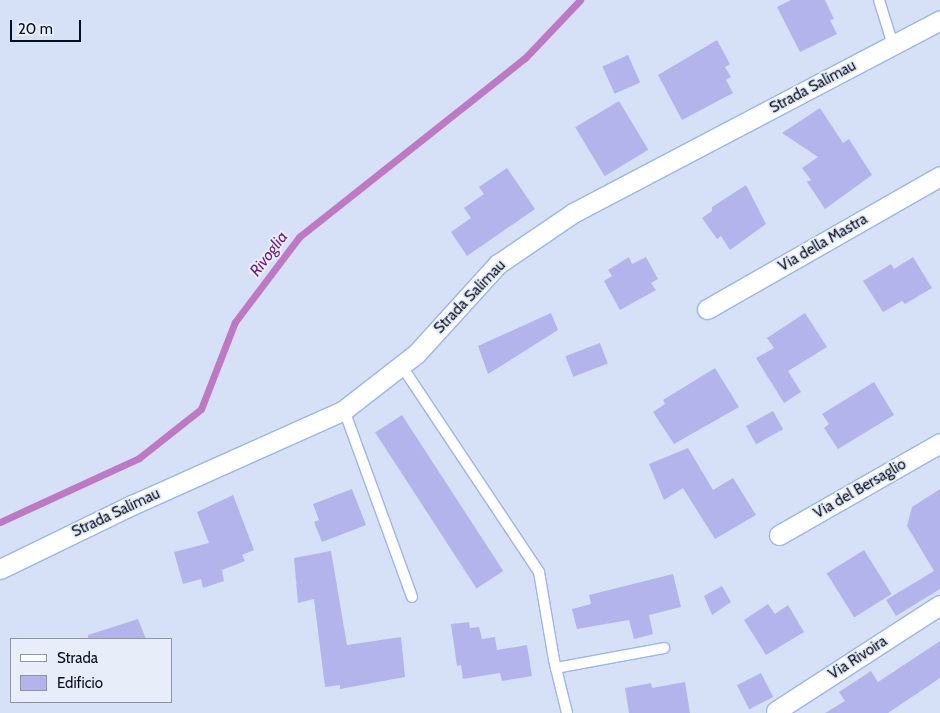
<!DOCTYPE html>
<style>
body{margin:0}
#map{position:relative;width:940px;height:713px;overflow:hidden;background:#d6e1f7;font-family:Cabin,sans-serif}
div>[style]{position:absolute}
.stream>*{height:7px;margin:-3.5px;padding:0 3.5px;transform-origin:3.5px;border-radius:3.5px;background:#be79c4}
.building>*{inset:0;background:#b4b4ed;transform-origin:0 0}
.roads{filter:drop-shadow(1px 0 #9cb5e9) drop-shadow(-1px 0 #9cb5e9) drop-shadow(0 1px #9cb5e9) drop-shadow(0 -1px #9cb5e9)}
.lane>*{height:10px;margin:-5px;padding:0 5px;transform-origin:5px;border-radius:5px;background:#fff}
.street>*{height:19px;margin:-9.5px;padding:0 9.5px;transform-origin:9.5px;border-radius:9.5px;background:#fff}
span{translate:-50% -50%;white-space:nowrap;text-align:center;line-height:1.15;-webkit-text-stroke:4px #e8eef9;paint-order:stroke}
.street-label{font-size:15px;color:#060d1f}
.water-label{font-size:16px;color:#711b79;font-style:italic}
.legend{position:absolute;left:10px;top:638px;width:162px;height:65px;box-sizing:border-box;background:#e8eef9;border:1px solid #8e94a2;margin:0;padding:6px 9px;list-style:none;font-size:15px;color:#060d1f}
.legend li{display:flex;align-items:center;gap:10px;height:25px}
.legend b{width:25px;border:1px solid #8e94a2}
.scale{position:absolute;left:10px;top:20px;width:71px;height:22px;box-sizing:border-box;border:2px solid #060d1f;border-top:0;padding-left:6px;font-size:15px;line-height:18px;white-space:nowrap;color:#060d1f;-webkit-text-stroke:4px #e8eef9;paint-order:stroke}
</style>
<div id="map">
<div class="stream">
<i style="left:0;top:522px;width:153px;rotate:-24.7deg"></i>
<i style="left:139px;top:458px;width:79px;rotate:-38.3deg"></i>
<i style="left:201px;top:409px;width:93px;rotate:-68.7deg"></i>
<i style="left:235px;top:322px;width:106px;rotate:-53deg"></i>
<i style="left:299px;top:237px;width:288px;rotate:-38.4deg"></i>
<i style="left:525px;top:58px;width:80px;rotate:-46.5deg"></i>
</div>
<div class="building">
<i style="clip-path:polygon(791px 0,825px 0,834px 19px,830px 20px,837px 34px,800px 52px,777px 7px)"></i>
<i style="clip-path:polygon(717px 40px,730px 64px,725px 67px,731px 77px,726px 80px,733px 93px,682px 120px,658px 75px)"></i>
<i style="left:628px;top:55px;width:30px;height:28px;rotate:66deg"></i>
<i style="left:619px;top:101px;width:57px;height:51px;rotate:59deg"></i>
<i style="clip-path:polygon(820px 108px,843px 143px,849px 139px,872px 175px,825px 209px,807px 182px,811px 180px,802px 168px,818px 157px,782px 133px)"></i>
<i style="clip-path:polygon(507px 168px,535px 209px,467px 256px,451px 232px,471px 218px,464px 208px,484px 194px,479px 187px)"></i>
<i style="clip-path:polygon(746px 185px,766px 224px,730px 250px,721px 236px,717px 239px,702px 218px,712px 211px,712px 207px)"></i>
<i style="clip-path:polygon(629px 257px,632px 264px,646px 257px,658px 279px,651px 283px,656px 290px,620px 310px,604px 281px,612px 276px,608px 270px)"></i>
<i style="clip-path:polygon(913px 257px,932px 288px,905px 304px,902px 301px,883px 312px,863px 281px,891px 264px,894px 269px)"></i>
<i style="clip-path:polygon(551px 313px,558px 330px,488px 374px,478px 346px)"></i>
<i style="clip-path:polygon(805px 313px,827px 347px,788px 371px,801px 392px,784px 403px,756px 358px,774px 348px,767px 338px)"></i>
<i style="left:600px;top:343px;width:22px;height:37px;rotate:69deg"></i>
<i style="clip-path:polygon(715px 368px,739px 407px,674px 444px,653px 412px,665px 404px,663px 400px)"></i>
<i style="clip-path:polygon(874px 382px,894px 415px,838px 449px,824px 428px,829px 424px,822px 414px)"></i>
<i style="left:773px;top:411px;width:21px;height:31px;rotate:61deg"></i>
<i style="left:402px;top:415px;width:186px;height:32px;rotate:57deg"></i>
<i style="clip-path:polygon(688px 448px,713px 490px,733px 478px,756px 515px,715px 539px,683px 488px,664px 500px,649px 464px)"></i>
<i style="clip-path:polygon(352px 489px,366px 525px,322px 542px,314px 522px,319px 520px,313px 504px)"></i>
<i style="clip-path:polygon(940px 489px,940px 589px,896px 616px,886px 600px,934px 571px,907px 526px,912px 507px)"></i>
<i style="clip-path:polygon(233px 495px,254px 550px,242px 555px,245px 561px,222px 570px,224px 581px,203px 588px,201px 579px,183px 584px,174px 552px,209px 543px,197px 512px)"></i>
<i style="left:864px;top:550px;width:52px;height:44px;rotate:58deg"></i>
<i style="clip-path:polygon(331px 551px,347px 645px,401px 637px,405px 677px,340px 689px,340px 685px,325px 687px,314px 599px,298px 603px,294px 558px)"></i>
<i style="clip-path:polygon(673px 574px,681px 607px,649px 615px,653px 634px,634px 639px,629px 620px,577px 629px,572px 609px,591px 604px,589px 595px)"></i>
<i style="clip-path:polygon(722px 586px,731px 602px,712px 615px,704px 596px)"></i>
<i style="clip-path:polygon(768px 604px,775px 614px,788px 605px,804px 632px,766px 655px,744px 620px)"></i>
<i style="clip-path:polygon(138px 619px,146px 639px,88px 639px,88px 635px)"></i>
<i style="clip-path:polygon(469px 622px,470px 628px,479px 627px,482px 639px,495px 637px,497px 650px,527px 645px,532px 676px,502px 681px,500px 673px,463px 679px,461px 665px,457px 666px,451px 624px)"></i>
<i style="clip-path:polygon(940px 641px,940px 678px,888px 713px,825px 713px,845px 701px,839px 692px,871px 671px,878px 682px)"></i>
<i style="left:761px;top:673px;width:27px;height:27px;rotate:63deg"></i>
<i style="clip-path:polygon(685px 682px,690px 713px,629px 713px,625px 688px,651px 683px,652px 688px)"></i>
</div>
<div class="roads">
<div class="lane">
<i style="left:879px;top:0;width:47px;rotate:72.7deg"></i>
<i style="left:401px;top:365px;width:249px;rotate:56.3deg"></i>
<i style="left:539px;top:572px;width:89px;rotate:80.3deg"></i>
<i style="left:554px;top:660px;width:55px;rotate:76.2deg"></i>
<i style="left:344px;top:410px;width:199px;rotate:70deg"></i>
<i style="left:556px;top:668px;width:110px;rotate:-10.5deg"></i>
</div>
<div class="street">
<i style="left:707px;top:309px;width:268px;rotate:-29.7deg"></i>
<i style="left:779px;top:535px;width:185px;rotate:-29.7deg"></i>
<i style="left:0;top:569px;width:147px;rotate:-25.9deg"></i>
<i style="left:132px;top:505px;width:232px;rotate:-24.1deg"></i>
<i style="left:344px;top:410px;width:91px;rotate:-37.9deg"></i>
<i style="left:416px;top:354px;width:122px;rotate:-47.7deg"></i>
<i style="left:498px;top:264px;width:91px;rotate:-34.2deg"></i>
<i style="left:573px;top:213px;width:415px;rotate:-27.7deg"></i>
<i style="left:776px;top:711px;width:195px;rotate:-32.9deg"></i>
</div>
</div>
<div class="street-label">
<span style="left:813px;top:87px;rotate:-28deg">Strada Salimau</span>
<span style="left:823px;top:243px;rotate:-30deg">Via della Mastra</span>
<span style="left:470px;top:297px;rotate:-46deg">Strada Salimau</span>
<span style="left:860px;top:489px;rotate:-30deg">Via del Bersaglio</span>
<span style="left:116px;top:513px;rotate:-25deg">Strada Salimau</span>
<span style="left:858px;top:658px;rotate:-33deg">Via Rivoira</span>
</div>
<div class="water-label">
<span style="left:269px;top:254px;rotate:-53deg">Rivoglia</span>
</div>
<ul class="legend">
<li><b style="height:6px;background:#fff"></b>Strada</li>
<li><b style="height:14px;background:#b4b4ed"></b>Edificio</li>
</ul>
<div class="scale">20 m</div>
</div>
